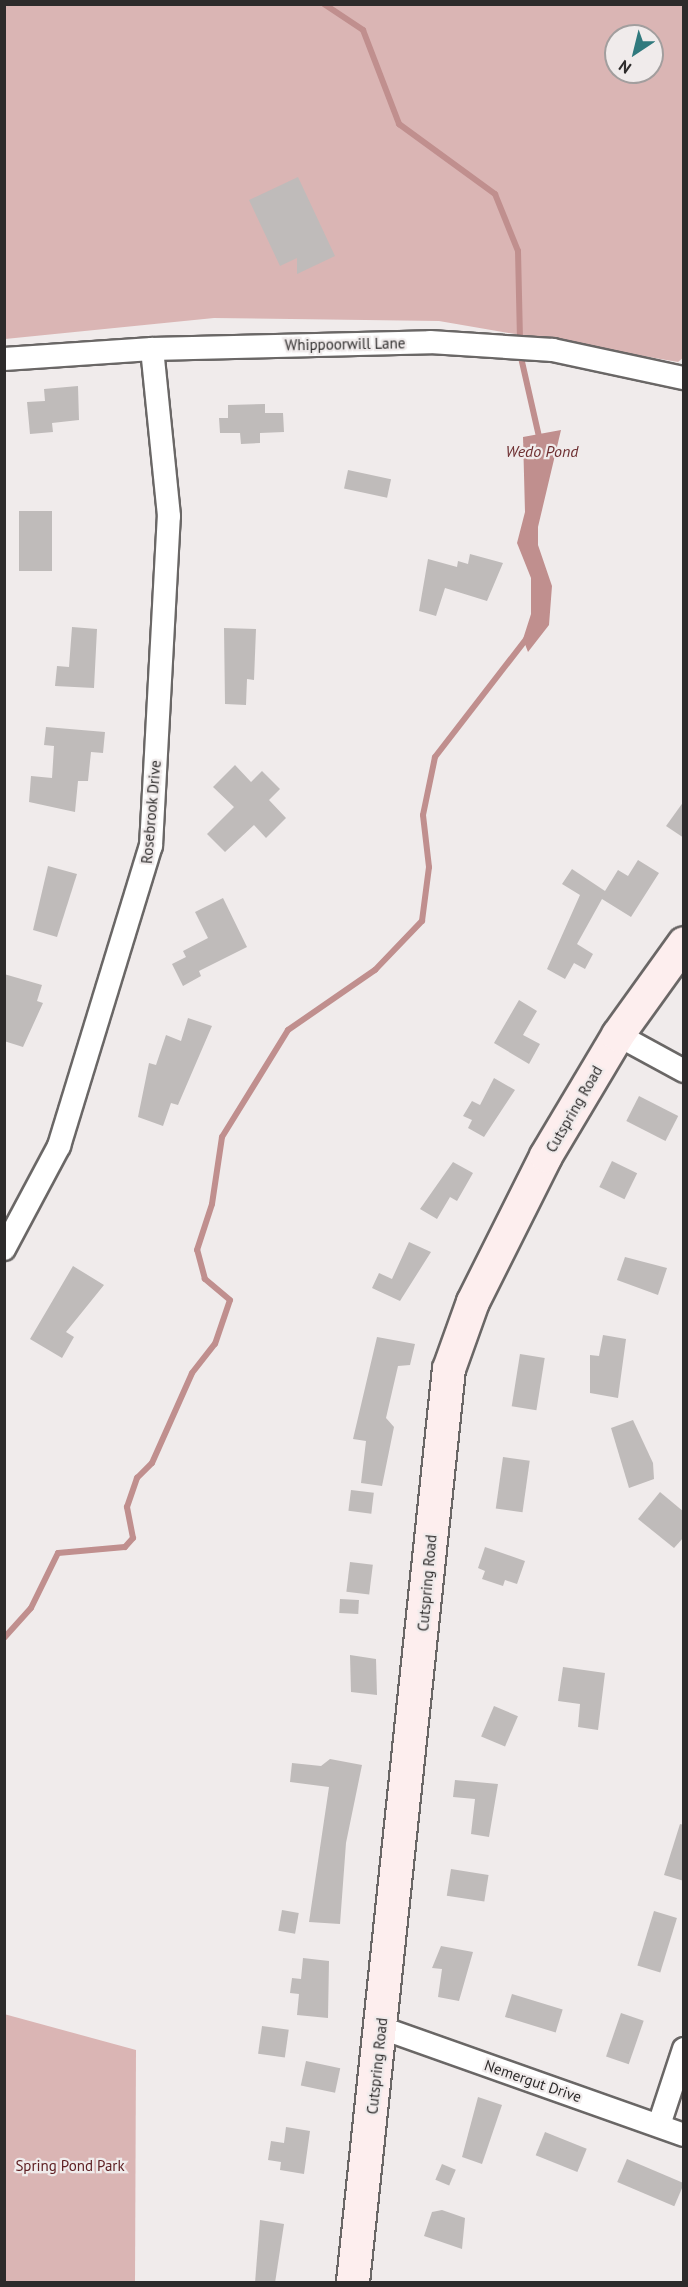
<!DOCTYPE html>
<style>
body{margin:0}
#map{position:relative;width:688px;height:2287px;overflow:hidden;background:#f0ebeb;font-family:"PT Sans",sans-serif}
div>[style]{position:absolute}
.green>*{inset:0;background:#dab5b4}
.water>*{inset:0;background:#c08f8e}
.stream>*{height:6px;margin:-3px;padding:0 3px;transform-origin:3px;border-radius:3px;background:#c08f8e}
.building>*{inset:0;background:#bfbbba;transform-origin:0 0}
.roads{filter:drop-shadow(2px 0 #6a6766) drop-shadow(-2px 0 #6a6766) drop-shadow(0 2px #6a6766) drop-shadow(0 -2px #6a6766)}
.street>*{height:22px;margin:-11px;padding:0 11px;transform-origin:11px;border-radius:11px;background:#fff}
.secondary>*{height:32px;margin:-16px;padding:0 16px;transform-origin:16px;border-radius:16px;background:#fdeeee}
span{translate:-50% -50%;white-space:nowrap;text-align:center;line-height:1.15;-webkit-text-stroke:4.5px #f0ebeb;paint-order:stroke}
.street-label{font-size:15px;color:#2d2b2b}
.park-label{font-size:15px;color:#5e2023}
.water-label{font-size:16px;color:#6e2f31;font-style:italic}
.frame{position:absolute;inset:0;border:6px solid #2d2b2b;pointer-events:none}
.north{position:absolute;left:604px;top:24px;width:60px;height:60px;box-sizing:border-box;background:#f0ebeb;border:2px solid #a29e9e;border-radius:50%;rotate:215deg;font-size:16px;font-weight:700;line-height:24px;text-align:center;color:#2d2b2b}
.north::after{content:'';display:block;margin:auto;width:21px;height:27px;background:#30797d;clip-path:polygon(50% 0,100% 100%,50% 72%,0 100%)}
</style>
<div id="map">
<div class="green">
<i style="clip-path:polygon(evenodd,5px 5px,683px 5px,684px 357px,678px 362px,439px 321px,214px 318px,5px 339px,5px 5px,616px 36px,652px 36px,652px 72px,616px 72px,616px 36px)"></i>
<i style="clip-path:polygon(4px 2014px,136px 2050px,135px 2282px,5px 2282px)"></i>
</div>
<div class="water">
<i style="clip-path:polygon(561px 430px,538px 527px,538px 545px,552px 586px,549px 625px,528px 652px,523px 639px,531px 614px,531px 578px,517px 543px,525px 512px,523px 437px)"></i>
</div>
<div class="stream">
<i style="left:324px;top:4px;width:47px;rotate:33.7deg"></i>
<i style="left:363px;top:30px;width:101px;rotate:69deg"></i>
<i style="left:399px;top:124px;width:119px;rotate:36.1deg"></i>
<i style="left:495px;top:194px;width:61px;rotate:68deg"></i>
<i style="left:518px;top:251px;width:91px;rotate:88.7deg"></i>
<i style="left:520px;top:353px;width:90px;rotate:77.2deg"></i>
<i style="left:4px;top:1638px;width:40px;rotate:-48deg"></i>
<i style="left:31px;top:1608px;width:61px;rotate:-63.9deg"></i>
<i style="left:58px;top:1553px;width:67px;rotate:-5.1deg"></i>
<i style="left:125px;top:1547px;width:12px;rotate:-48deg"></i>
<i style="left:133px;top:1538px;width:32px;rotate:-101deg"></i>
<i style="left:127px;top:1507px;width:31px;rotate:-71deg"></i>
<i style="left:137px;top:1478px;width:21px;rotate:-45deg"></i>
<i style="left:152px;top:1463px;width:98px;rotate:-66deg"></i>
<i style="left:192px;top:1373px;width:37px;rotate:-52deg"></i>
<i style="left:215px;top:1344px;width:46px;rotate:-71.2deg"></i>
<i style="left:230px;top:1300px;width:33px;rotate:-140deg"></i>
<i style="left:205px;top:1279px;width:30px;rotate:-105deg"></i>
<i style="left:197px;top:1250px;width:48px;rotate:-71.9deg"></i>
<i style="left:212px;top:1204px;width:68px;rotate:-81.5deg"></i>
<i style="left:222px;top:1137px;width:126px;rotate:-58.3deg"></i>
<i style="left:288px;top:1030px;width:106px;rotate:-34.6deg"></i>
<i style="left:375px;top:970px;width:68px;rotate:-46.2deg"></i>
<i style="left:422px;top:921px;width:54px;rotate:-82.6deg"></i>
<i style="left:429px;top:867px;width:52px;rotate:-96.6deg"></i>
<i style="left:423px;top:815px;width:59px;rotate:-78.3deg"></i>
<i style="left:435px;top:757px;width:150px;rotate:-52.3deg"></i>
</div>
<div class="building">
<i style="clip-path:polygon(298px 177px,335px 256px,297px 274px,297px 258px,280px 266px,249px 200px)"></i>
<i style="clip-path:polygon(78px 386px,79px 420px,52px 423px,53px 432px,30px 434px,27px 402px,45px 401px,44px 389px)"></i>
<i style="clip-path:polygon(265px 404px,265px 413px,283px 413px,284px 432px,260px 433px,260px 443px,241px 444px,240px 433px,220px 433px,219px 418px,228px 418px,228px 405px)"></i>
<i style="left:348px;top:470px;width:44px;height:19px;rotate:12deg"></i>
<i style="left:19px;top:511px;width:33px;height:60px"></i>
<i style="clip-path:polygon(470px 554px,503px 563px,487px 601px,445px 588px,436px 616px,419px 611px,428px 559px,457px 567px,458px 561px,468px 564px)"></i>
<i style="clip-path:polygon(72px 627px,97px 629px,94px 688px,55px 686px,57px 666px,69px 667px)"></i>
<i style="clip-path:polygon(224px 628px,256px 629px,254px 680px,247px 679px,246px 705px,225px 704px)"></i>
<i style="clip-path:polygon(46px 727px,105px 732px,103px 753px,91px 752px,88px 781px,78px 781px,75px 812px,29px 802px,31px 776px,52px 778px,54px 746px,44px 745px)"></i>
<i style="clip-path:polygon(235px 765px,251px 782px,262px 771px,280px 789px,269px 800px,286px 818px,266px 838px,254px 825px,225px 852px,207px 834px,234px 807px,213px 787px)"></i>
<i style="clip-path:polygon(684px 801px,684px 838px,666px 826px)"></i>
<i style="clip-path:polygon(638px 860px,659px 873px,631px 917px,602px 899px,577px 944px,593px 954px,585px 969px,574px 963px,565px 979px,547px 969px,580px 895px,562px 884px,572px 869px,605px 891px,618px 870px,628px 876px)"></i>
<i style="clip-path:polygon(48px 866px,77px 874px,57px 937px,33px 930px)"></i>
<i style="clip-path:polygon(223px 898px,247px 947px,199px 971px,201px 976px,183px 986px,172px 964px,186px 957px,183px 951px,208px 938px,195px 912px)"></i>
<i style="clip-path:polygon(4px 974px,42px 985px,37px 1001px,43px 1003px,23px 1047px,4px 1041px)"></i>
<i style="clip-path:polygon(519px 1000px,537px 1011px,523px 1035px,540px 1044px,529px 1064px,494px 1043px)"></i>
<i style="clip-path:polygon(188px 1018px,212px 1026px,178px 1105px,171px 1103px,163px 1126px,138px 1117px,149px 1063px,156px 1065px,166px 1035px,181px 1041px)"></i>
<i style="clip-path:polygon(494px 1078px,515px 1090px,484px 1137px,468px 1128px,472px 1120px,463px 1116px,472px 1101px,480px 1105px)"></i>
<i style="left:639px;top:1096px;width:44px;height:28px;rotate:27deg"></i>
<i style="left:612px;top:1161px;width:28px;height:29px;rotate:26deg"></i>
<i style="clip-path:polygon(453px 1162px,473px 1173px,457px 1201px,450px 1197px,437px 1219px,420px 1209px)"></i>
<i style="clip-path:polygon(409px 1242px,431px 1252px,400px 1301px,372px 1288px,379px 1273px,392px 1279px)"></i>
<i style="clip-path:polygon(625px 1257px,667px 1268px,658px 1295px,617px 1280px)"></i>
<i style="clip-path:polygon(73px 1266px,104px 1285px,66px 1332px,74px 1337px,62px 1358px,30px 1339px)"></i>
<i style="clip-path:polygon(603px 1335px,626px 1339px,618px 1398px,590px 1393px,590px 1355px,599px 1356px)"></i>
<i style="clip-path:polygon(377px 1337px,415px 1344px,410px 1365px,398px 1366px,386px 1418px,394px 1427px,382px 1486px,361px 1483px,366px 1441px,353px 1439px)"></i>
<i style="left:520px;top:1354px;width:25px;height:53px;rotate:9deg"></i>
<i style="clip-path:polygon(633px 1420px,653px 1463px,654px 1479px,629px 1488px,611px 1428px)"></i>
<i style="left:503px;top:1457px;width:27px;height:52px;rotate:8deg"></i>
<i style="left:351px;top:1490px;width:23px;height:21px;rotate:7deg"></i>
<i style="clip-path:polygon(660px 1492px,684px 1512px,684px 1537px,674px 1548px,638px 1519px)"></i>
<i style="clip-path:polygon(485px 1547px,525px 1561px,517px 1584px,505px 1580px,503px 1586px,482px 1579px,485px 1571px,478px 1568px)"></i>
<i style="left:350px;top:1562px;width:23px;height:30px;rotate:7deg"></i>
<i style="left:340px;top:1599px;width:19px;height:14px;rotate:3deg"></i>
<i style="clip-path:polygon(350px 1655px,376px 1659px,377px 1695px,351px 1692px)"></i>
<i style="clip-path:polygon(563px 1667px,605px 1673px,598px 1730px,578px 1727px,580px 1704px,558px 1701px)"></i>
<i style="left:494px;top:1706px;width:26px;height:33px;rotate:23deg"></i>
<i style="clip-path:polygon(330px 1759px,362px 1765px,346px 1843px,340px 1924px,309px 1922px,329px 1787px,290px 1782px,292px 1763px,321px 1766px)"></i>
<i style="clip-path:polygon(455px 1780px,498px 1784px,489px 1837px,471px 1834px,475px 1799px,453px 1797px)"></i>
<i style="clip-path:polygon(680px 1824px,684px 1825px,684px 1881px,664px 1875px)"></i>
<i style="left:451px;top:1869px;width:38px;height:27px;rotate:9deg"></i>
<i style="left:282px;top:1910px;width:17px;height:21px;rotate:10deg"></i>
<i style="left:654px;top:1911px;width:24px;height:57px;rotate:17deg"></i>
<i style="clip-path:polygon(441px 1946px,473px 1952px,459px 2001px,438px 1997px,442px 1969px,432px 1968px)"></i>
<i style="clip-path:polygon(303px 1958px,329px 1961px,328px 2018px,297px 2015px,299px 1994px,290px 1993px,292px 1978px,301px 1979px)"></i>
<i style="left:512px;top:1994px;width:53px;height:24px;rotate:17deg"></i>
<i style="left:621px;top:2013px;width:24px;height:46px;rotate:19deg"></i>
<i style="left:262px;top:2026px;width:27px;height:28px;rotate:8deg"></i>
<i style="left:306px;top:2061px;width:35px;height:25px;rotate:12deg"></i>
<i style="clip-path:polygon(478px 2097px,502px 2105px,482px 2164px,462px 2157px)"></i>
<i style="clip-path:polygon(286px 2127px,310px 2131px,304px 2174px,280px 2170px,281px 2162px,268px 2160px,271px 2141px,284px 2143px)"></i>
<i style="left:545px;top:2132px;width:45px;height:25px;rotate:22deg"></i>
<i style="left:627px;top:2159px;width:62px;height:25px;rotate:23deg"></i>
<i style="left:442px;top:2164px;width:15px;height:17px;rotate:23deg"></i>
<i style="clip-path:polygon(442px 2210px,465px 2218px,462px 2249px,424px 2236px,432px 2212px)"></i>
<i style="clip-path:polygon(260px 2220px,284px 2224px,275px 2283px,255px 2283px)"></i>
</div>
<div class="roads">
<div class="street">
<i style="left:4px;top:359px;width:148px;rotate:-3.9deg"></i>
<i style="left:152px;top:349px;width:278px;rotate:-1.4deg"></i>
<i style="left:430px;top:342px;width:123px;rotate:3.7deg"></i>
<i style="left:553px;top:350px;width:134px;rotate:12.1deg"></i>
<i style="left:618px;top:1035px;width:75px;rotate:28.6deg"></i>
<i style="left:4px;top:1249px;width:117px;rotate:-61.9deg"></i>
<i style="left:59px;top:1146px;width:314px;rotate:-73deg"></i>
<i style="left:151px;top:846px;width:330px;rotate:-86.9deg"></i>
<i style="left:169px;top:516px;width:168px;rotate:-95.8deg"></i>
<i style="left:382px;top:2028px;width:320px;rotate:19.5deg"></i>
<i style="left:659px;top:2125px;width:80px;rotate:-71.8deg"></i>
</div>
<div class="secondary">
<i style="left:353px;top:2282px;width:918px;rotate:-84deg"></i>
<i style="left:449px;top:1369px;width:71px;rotate:-70.3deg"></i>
<i style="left:473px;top:1302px;width:163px;rotate:-63.4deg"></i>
<i style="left:546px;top:1156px;width:141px;rotate:-59.2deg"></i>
<i style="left:618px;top:1035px;width:113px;rotate:-54.3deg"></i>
</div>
</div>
<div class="street-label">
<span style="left:345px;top:344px;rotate:-1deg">Whippoorwill Lane</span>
<span style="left:151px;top:812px;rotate:-85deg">Rosebrook Drive</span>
<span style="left:574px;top:1109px;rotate:-60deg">Cutspring Road</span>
<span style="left:427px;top:1583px;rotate:-85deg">Cutspring Road</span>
<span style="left:377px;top:2066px;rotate:-84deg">Cutspring Road</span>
<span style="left:533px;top:2081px;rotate:19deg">Nemergut Drive</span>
</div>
<div class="park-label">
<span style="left:70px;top:2166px">Spring Pond Park</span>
</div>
<div class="water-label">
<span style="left:542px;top:451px">Wedo Pond</span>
</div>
<div class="frame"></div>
<div class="north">N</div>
</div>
